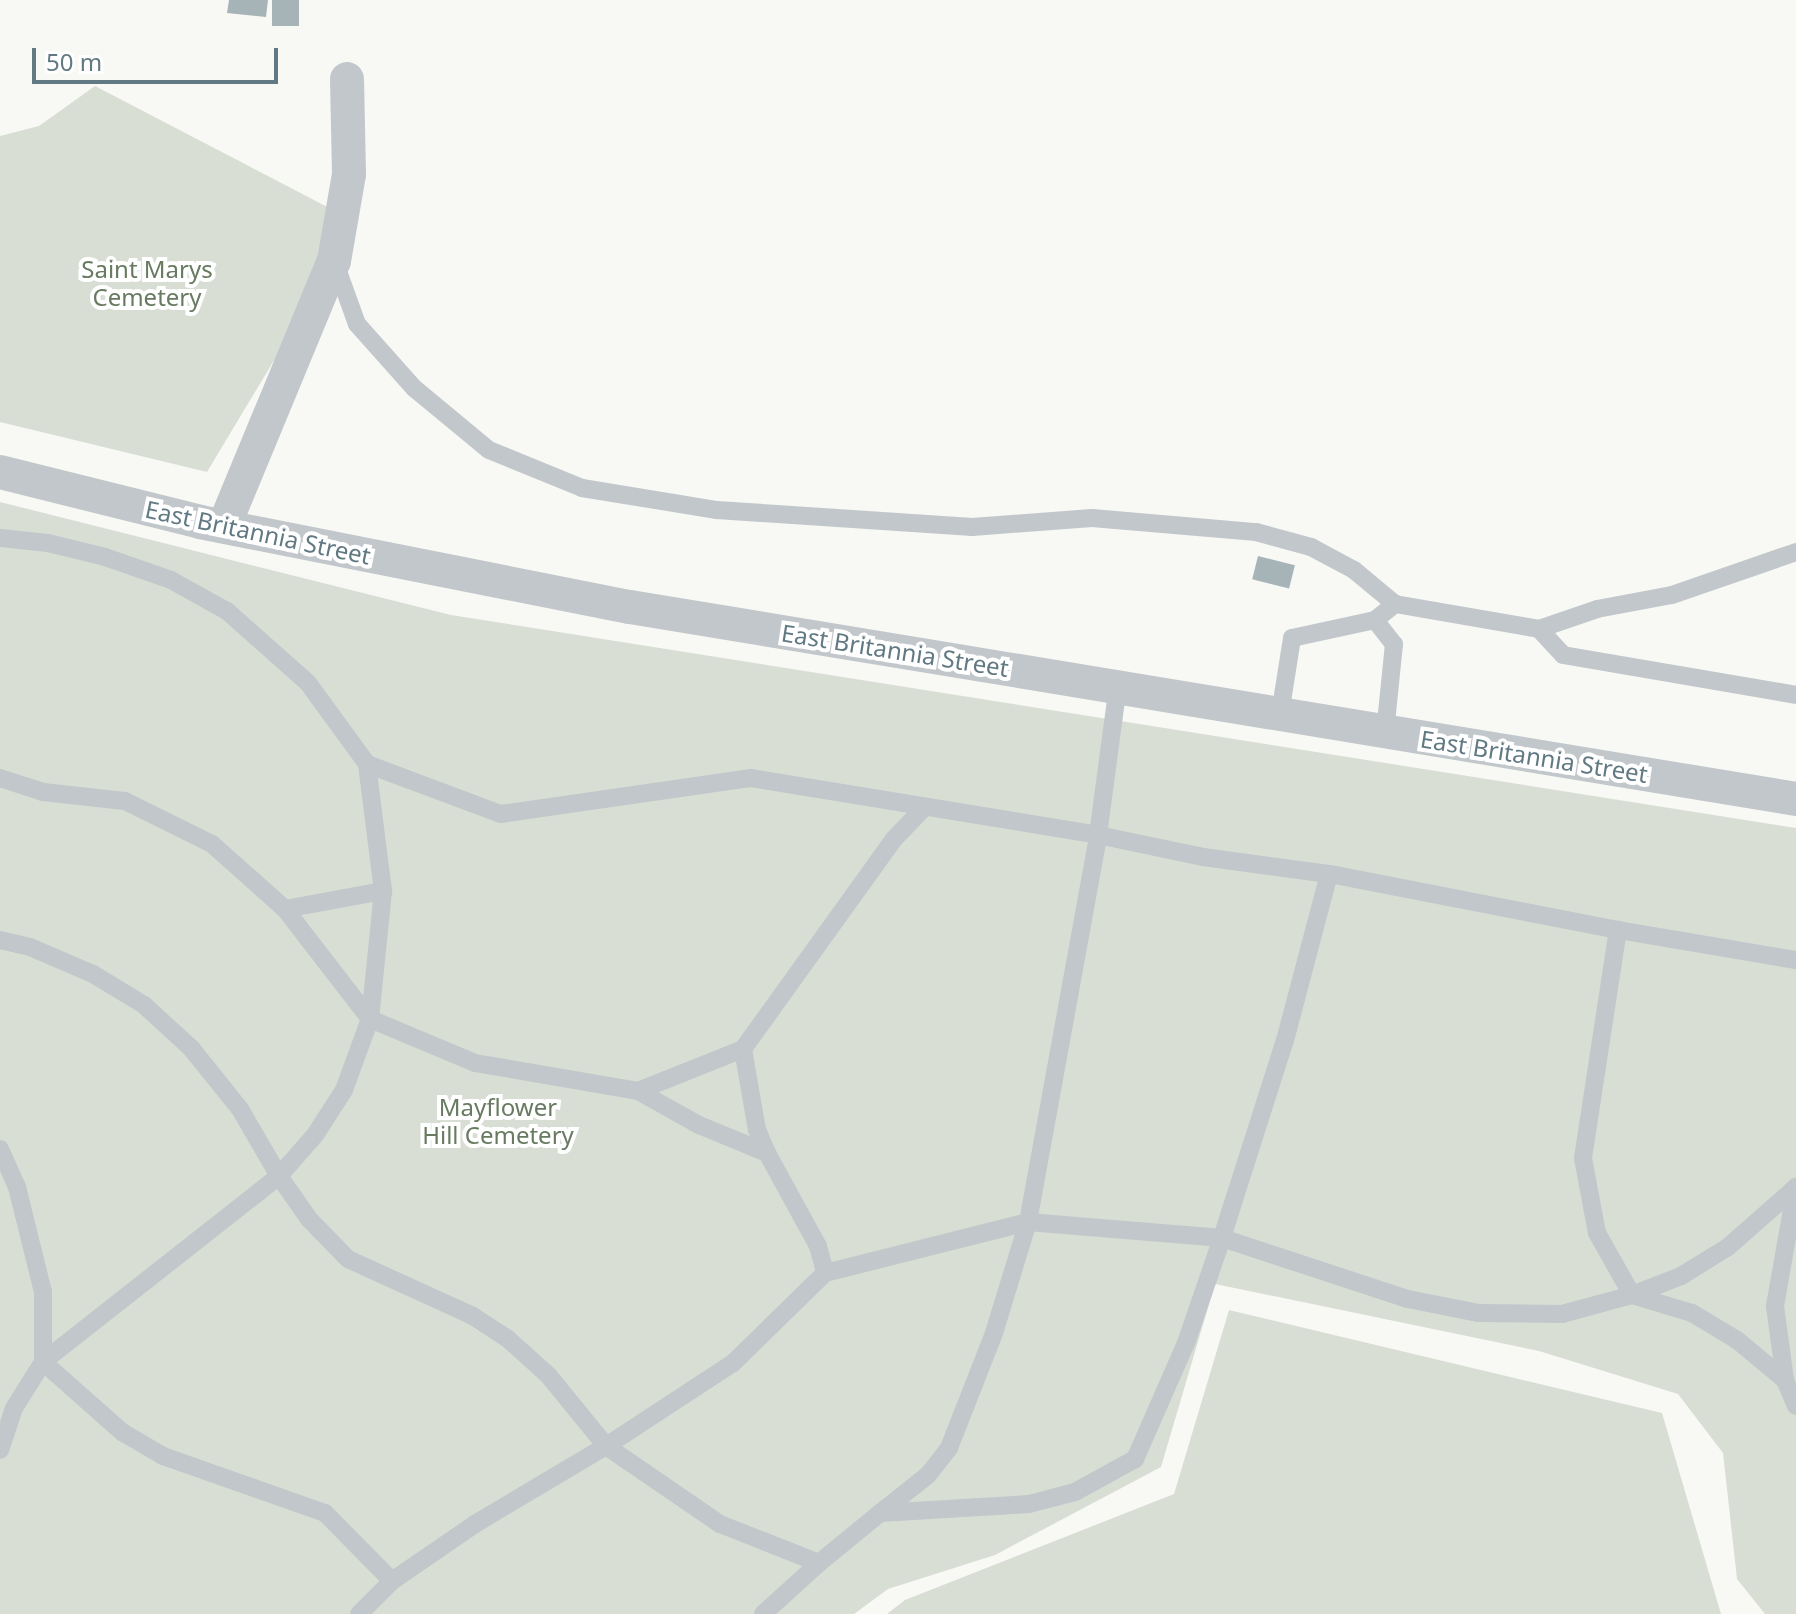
<!DOCTYPE html>
<style>
body{margin:0}
#map{position:relative;width:1796px;height:1614px;overflow:hidden;background:#f8f8f5;font-family:"Noto Sans",sans-serif}
div>[style]{position:absolute}
.green>*{inset:0;background:#d9ded4}
.building>*{inset:0;background:#a7b4b7;transform-origin:0 0}
.lane>*{height:18px;margin:-9px;padding:0 9px;transform-origin:9px;border-radius:9px;background:#c1c7ca}
.street>*{height:34px;margin:-17px;padding:0 17px;transform-origin:17px;border-radius:17px;background:#c1c7ca}
span{translate:-50% -50%;white-space:nowrap;text-align:center;line-height:1.15;-webkit-text-stroke:8px #fff;paint-order:stroke}
.park-label{font-size:24px;color:#687a60}
.street-label{font-size:24px;color:#617982}
.scale{position:absolute;left:32px;top:48px;width:246px;height:36px;box-sizing:border-box;border:4px solid #617982;border-top:0;padding-left:10px;font-size:24px;line-height:28px;white-space:nowrap;color:#617982;-webkit-text-stroke:6px #fff;paint-order:stroke}
</style>
<div id="map">
<div class="green">
<i style="clip-path:polygon(95px 86px,335px 211px,309px 302px,207px 472px,0 422px,0 136px,39px 126px)"></i>
<i style="clip-path:polygon(0 502px,451px 615px,1796px 828px,1796px 1614px,1765px 1614px,1737px 1579px,1723px 1453px,1678px 1394px,1539px 1351px,1215px 1284px,1161px 1467px,995px 1555px,888px 1589px,854px 1614px,0 1614px)"></i>
<i style="clip-path:polygon(1229px 1310px,1662px 1413px,1721px 1614px,887px 1614px,905px 1600px,1174px 1494px)"></i>
</div>
<div class="building">
<i style="clip-path:polygon(229px 0,268px 0,266px 17px,227px 13px)"></i>
<i style="left:272px;top:0;width:27px;height:26px"></i>
<i style="left:1258px;top:556px;width:38px;height:24px;rotate:14deg"></i>
</div>
<div class="lane">
<i style="left:335px;top:263px;width:65px;rotate:70.2deg"></i>
<i style="left:357px;top:324px;width:86px;rotate:48.3deg"></i>
<i style="left:414px;top:388px;width:97px;rotate:39.6deg"></i>
<i style="left:489px;top:450px;width:100px;rotate:22.2deg"></i>
<i style="left:582px;top:488px;width:137px;rotate:9.3deg"></i>
<i style="left:717px;top:510px;width:256px;rotate:3.8deg"></i>
<i style="left:972px;top:527px;width:120px;rotate:-4.3deg"></i>
<i style="left:1092px;top:518px;width:165px;rotate:4.9deg"></i>
<i style="left:1256px;top:532px;width:57px;rotate:15.3deg"></i>
<i style="left:1311px;top:547px;width:49px;rotate:28.1deg"></i>
<i style="left:1354px;top:570px;width:53px;rotate:39.7deg"></i>
<i style="left:0;top:538px;width:48px;rotate:5.9deg"></i>
<i style="left:48px;top:543px;width:59px;rotate:13.8deg"></i>
<i style="left:105px;top:557px;width:70px;rotate:19.2deg"></i>
<i style="left:171px;top:580px;width:64px;rotate:29deg"></i>
<i style="left:227px;top:611px;width:108px;rotate:41.6deg"></i>
<i style="left:308px;top:683px;width:100px;rotate:53.9deg"></i>
<i style="left:367px;top:764px;width:143px;rotate:20.5deg"></i>
<i style="left:501px;top:814px;width:253px;rotate:-8.2deg"></i>
<i style="left:751px;top:778px;width:352px;rotate:9.3deg"></i>
<i style="left:1098px;top:835px;width:150px;rotate:-82.4deg"></i>
<i style="left:1375px;top:620px;width:26px;rotate:-39deg"></i>
<i style="left:1395px;top:604px;width:146px;rotate:9.8deg"></i>
<i style="left:1539px;top:629px;width:61px;rotate:-19deg"></i>
<i style="left:1597px;top:609px;width:76px;rotate:-10.6deg"></i>
<i style="left:1672px;top:595px;width:131px;rotate:-19.1deg"></i>
<i style="left:1539px;top:629px;width:35px;rotate:47deg"></i>
<i style="left:1563px;top:655px;width:236px;rotate:9.7deg"></i>
<i style="left:1280px;top:714px;width:77px;rotate:-81deg"></i>
<i style="left:1292px;top:638px;width:85px;rotate:-12.2deg"></i>
<i style="left:1375px;top:620px;width:31px;rotate:52deg"></i>
<i style="left:1394px;top:644px;width:88px;rotate:95.8deg"></i>
<i style="left:0;top:778px;width:45px;rotate:18deg"></i>
<i style="left:43px;top:792px;width:82px;rotate:6.3deg"></i>
<i style="left:125px;top:801px;width:97px;rotate:26.3deg"></i>
<i style="left:212px;top:844px;width:98px;rotate:41.7deg"></i>
<i style="left:285px;top:909px;width:139px;rotate:52.3deg"></i>
<i style="left:370px;top:1019px;width:129px;rotate:-84.2deg"></i>
<i style="left:383px;top:891px;width:128px;rotate:-97.2deg"></i>
<i style="left:285px;top:909px;width:100px;rotate:-10.4deg"></i>
<i style="left:1618px;top:930px;width:181px;rotate:9.6deg"></i>
<i style="left:0;top:940px;width:31px;rotate:13deg"></i>
<i style="left:30px;top:947px;width:69px;rotate:23.2deg"></i>
<i style="left:93px;top:974px;width:60px;rotate:31.3deg"></i>
<i style="left:144px;top:1005px;width:64px;rotate:42.5deg"></i>
<i style="left:191px;top:1048px;width:78px;rotate:51.2deg"></i>
<i style="left:240px;top:1109px;width:78px;rotate:59.8deg"></i>
<i style="left:279px;top:1176px;width:55px;rotate:-48.7deg"></i>
<i style="left:315px;top:1135px;width:54px;rotate:-57.2deg"></i>
<i style="left:344px;top:1090px;width:76px;rotate:-69.9deg"></i>
<i style="left:370px;top:1019px;width:114px;rotate:22.7deg"></i>
<i style="left:475px;top:1063px;width:165px;rotate:9.7deg"></i>
<i style="left:638px;top:1091px;width:70px;rotate:29.1deg"></i>
<i style="left:699px;top:1125px;width:74px;rotate:22.4deg"></i>
<i style="left:767px;top:1153px;width:25px;rotate:-113deg"></i>
<i style="left:757px;top:1130px;width:82px;rotate:-99.8deg"></i>
<i style="left:743px;top:1049px;width:113px;rotate:158.2deg"></i>
<i style="left:743px;top:1049px;width:259px;rotate:-54.3deg"></i>
<i style="left:894px;top:839px;width:42px;rotate:-46deg"></i>
<i style="left:0;top:1149px;width:42px;rotate:65.9deg"></i>
<i style="left:17px;top:1187px;width:108px;rotate:76.1deg"></i>
<i style="left:43px;top:1292px;width:70px;rotate:90deg"></i>
<i style="left:43px;top:1362px;width:54px;rotate:122.2deg"></i>
<i style="left:14px;top:1408px;width:44px;rotate:108.4deg"></i>
<i style="left:767px;top:1153px;width:106px;rotate:61.3deg"></i>
<i style="left:818px;top:1246px;width:28px;rotate:75deg"></i>
<i style="left:825px;top:1273px;width:129px;rotate:135.6deg"></i>
<i style="left:733px;top:1363px;width:152px;rotate:146.8deg"></i>
<i style="left:606px;top:1446px;width:138px;rotate:34.4deg"></i>
<i style="left:720px;top:1524px;width:106px;rotate:21.5deg"></i>
<i style="left:825px;top:1273px;width:209px;rotate:-14.1deg"></i>
<i style="left:1028px;top:1222px;width:393px;rotate:-79.7deg"></i>
<i style="left:1098px;top:835px;width:107px;rotate:11.8deg"></i>
<i style="left:1203px;top:857px;width:127px;rotate:7.7deg"></i>
<i style="left:1329px;top:874px;width:172px;rotate:104.8deg"></i>
<i style="left:1285px;top:1040px;width:208px;rotate:107.7deg"></i>
<i style="left:1222px;top:1238px;width:196px;rotate:18.2deg"></i>
<i style="left:1408px;top:1299px;width:71px;rotate:11.3deg"></i>
<i style="left:1478px;top:1313px;width:84px;rotate:0.7deg"></i>
<i style="left:1562px;top:1314px;width:73px;rotate:-15.2deg"></i>
<i style="left:1632px;top:1295px;width:71px;rotate:-119.4deg"></i>
<i style="left:1597px;top:1233px;width:76px;rotate:-100.6deg"></i>
<i style="left:1583px;top:1158px;width:231px;rotate:-81.3deg"></i>
<i style="left:1618px;top:930px;width:294px;rotate:-169deg"></i>
<i style="left:1632px;top:1295px;width:63px;rotate:16.7deg"></i>
<i style="left:1692px;top:1313px;width:52px;rotate:31deg"></i>
<i style="left:1737px;top:1340px;width:62px;rotate:39.8deg"></i>
<i style="left:1785px;top:1380px;width:28px;rotate:67deg"></i>
<i style="left:1632px;top:1295px;width:53px;rotate:-21.2deg"></i>
<i style="left:1681px;top:1276px;width:55px;rotate:-31.7deg"></i>
<i style="left:1728px;top:1247px;width:91px;rotate:-41.4deg"></i>
<i style="left:1785px;top:1380px;width:75px;rotate:-97.7deg"></i>
<i style="left:1775px;top:1306px;width:121px;rotate:-80deg"></i>
<i style="left:359px;top:1614px;width:47px;rotate:-45deg"></i>
<i style="left:392px;top:1581px;width:101px;rotate:-34.5deg"></i>
<i style="left:475px;top:1524px;width:152px;rotate:-30.8deg"></i>
<i style="left:606px;top:1446px;width:92px;rotate:-129.2deg"></i>
<i style="left:548px;top:1375px;width:54px;rotate:-138deg"></i>
<i style="left:508px;top:1339px;width:42px;rotate:-146.7deg"></i>
<i style="left:473px;top:1316px;width:137px;rotate:-155.5deg"></i>
<i style="left:348px;top:1259px;width:56px;rotate:-134.3deg"></i>
<i style="left:309px;top:1219px;width:52px;rotate:-124.9deg"></i>
<i style="left:279px;top:1176px;width:300px;rotate:141.8deg"></i>
<i style="left:43px;top:1362px;width:106px;rotate:41.5deg"></i>
<i style="left:122px;top:1432px;width:48px;rotate:30.3deg"></i>
<i style="left:163px;top:1456px;width:172px;rotate:19.4deg"></i>
<i style="left:325px;top:1513px;width:95px;rotate:45.4deg"></i>
<i style="left:763px;top:1614px;width:76px;rotate:-42.3deg"></i>
<i style="left:819px;top:1563px;width:79px;rotate:-39.3deg"></i>
<i style="left:880px;top:1513px;width:61px;rotate:-38.4deg"></i>
<i style="left:928px;top:1475px;width:34px;rotate:-52deg"></i>
<i style="left:949px;top:1448px;width:123px;rotate:-68.6deg"></i>
<i style="left:994px;top:1333px;width:116px;rotate:-73deg"></i>
<i style="left:1028px;top:1222px;width:195px;rotate:4.7deg"></i>
<i style="left:1222px;top:1238px;width:111px;rotate:108.9deg"></i>
<i style="left:1186px;top:1343px;width:127px;rotate:113.7deg"></i>
<i style="left:1135px;top:1459px;width:68px;rotate:151.2deg"></i>
<i style="left:1075px;top:1492px;width:48px;rotate:165.4deg"></i>
<i style="left:1029px;top:1504px;width:149px;rotate:176.5deg"></i>
</div>
<div class="street">
<i style="left:0;top:472px;width:206px;rotate:14deg"></i>
<i style="left:200px;top:522px;width:438px;rotate:11.2deg"></i>
<i style="left:630px;top:607px;width:1182px;rotate:9.35deg"></i>
<i style="left:224px;top:526px;width:287px;rotate:-67.5deg"></i>
<i style="left:334px;top:261px;width:88px;rotate:-80.2deg"></i>
<i style="left:349px;top:174px;width:95px;rotate:-91.2deg"></i>
</div>
<div class="park-label">
<span style="left:147px;top:283px">Saint Marys<br>Cemetery</span>
<span style="left:498px;top:1121px">Mayflower<br>Hill Cemetery</span>
</div>
<div class="street-label">
<span style="left:258px;top:532px;rotate:12deg">East Britannia Street</span>
<span style="left:895px;top:650px;rotate:9deg">East Britannia Street</span>
<span style="left:1534px;top:756px;rotate:9deg">East Britannia Street</span>
</div>
<div class="scale">50 m</div>
</div>
